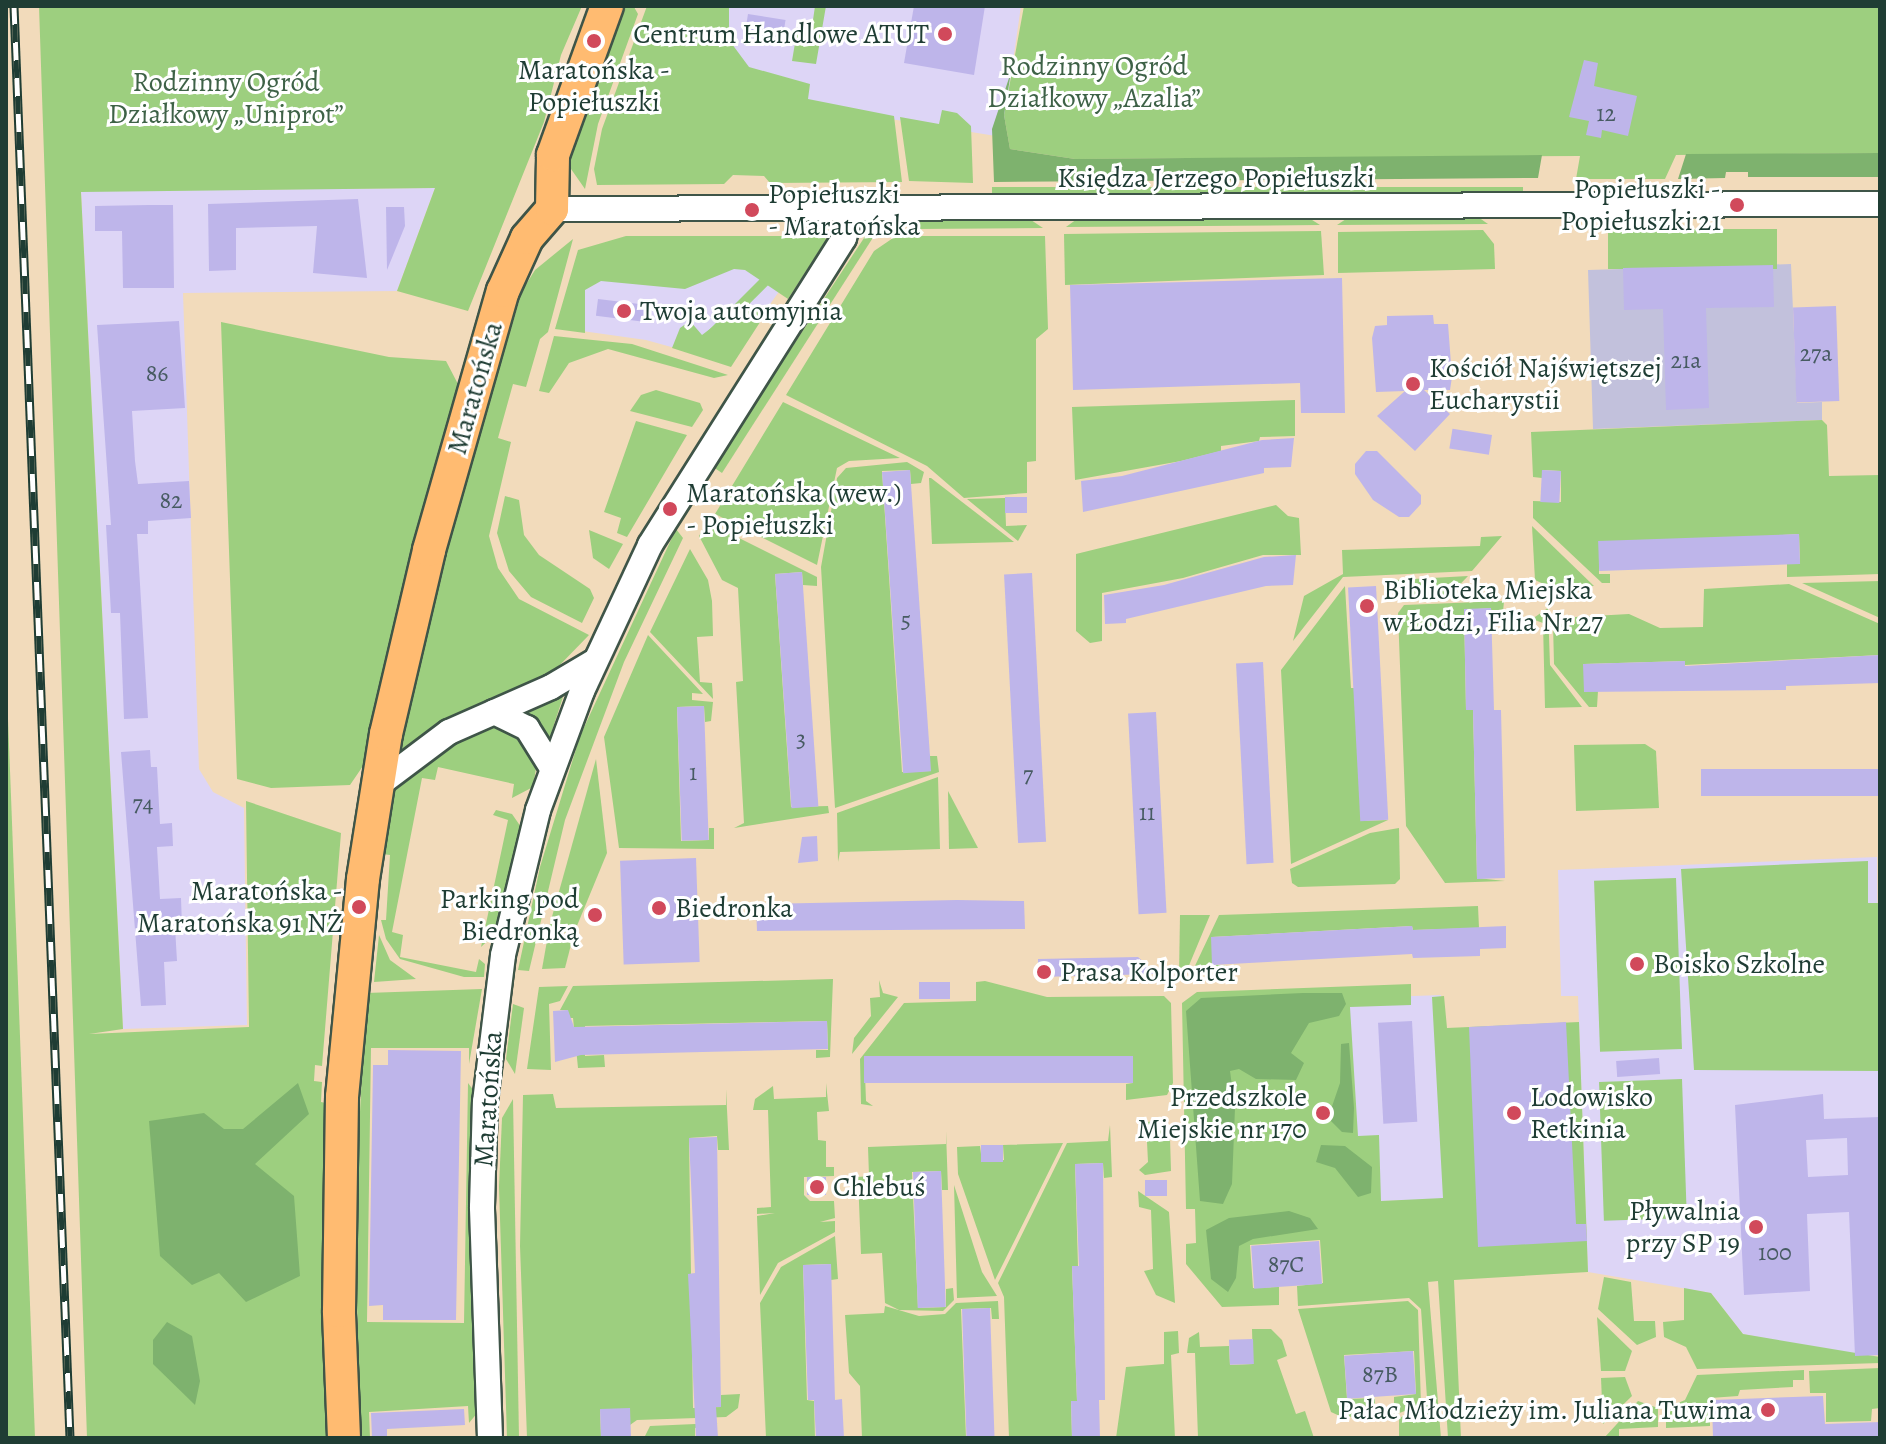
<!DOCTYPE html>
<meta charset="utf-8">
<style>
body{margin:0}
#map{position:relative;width:1886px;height:1444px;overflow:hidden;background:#f2dbbb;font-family:Alegreya,serif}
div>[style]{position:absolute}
.built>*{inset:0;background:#ddd5f6}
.industrial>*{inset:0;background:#c2c1dc}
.green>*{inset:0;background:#9dcf7f;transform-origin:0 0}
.forest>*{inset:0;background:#7eb26e}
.building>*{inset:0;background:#beb5ea;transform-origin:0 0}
.roads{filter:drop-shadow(2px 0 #3f5548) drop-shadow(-2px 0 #3f5548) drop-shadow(0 2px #3f5548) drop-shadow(0 -2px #3f5548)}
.minor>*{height:24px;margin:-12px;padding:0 12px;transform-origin:12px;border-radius:12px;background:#fff}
.major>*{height:32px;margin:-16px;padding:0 16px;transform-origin:16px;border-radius:16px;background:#ffbb71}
.rail>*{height:9px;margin-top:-4.5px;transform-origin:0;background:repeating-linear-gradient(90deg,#fff 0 18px,#1f3d34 0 36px);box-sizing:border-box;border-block:2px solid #1f3d34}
.dots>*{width:22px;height:22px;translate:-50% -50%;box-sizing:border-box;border:4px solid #fff;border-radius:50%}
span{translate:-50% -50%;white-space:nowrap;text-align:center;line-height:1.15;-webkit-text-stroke:6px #fff;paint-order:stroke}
.number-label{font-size:24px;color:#475b62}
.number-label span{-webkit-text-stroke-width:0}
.poi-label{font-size:28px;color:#1f3d34}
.right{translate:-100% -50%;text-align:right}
.left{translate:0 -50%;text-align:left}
.park-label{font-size:28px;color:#3e6247}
.street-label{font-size:28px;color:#1f3d34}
.frame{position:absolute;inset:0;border:8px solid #1f3d34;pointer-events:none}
</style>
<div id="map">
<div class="built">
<i style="clip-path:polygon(726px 6px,1021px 6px,1002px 137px,804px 105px,741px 69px,722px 34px)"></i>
<i style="clip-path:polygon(435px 188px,397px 291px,183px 293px,199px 769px,213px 792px,244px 808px,247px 1025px,123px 1029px,81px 191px)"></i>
<i style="clip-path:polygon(745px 264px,780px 290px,729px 363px,646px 340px,575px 330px,585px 276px)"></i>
<i style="clip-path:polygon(1877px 857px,1880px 1355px,1855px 1356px,1743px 1334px,1711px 1293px,1588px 1272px,1578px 996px,1561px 996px,1558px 870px)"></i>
<i style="clip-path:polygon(1441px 995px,1448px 1199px,1421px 1200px,1381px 1201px,1196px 1004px)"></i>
</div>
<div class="industrial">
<i style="clip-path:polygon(1791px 264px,1797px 403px,1822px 402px,1822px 420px,1593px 429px,1588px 270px)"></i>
</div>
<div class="green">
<i style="clip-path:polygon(39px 6px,582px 6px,561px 55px,544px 122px,468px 311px,397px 291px,435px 188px,81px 192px,123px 1029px,89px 1034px,249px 1027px,246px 801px,341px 833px,322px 1066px,315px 1065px,314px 1081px,322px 1082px,321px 1102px,326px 1103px,329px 1438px,87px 1438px)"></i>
<i style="clip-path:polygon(621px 6px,634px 7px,638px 14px,598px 124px,585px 189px,571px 169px,568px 151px)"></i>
<i style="clip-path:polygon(647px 6px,729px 6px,729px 40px,749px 67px,810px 84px,808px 99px,894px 116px,902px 182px,770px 183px,764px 176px,733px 175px,724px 184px,597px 185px,594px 169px,602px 129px)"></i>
<i style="clip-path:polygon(815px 6px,826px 6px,816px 64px,792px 61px,798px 25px,812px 27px)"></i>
<i style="clip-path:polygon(1024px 6px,1880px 6px,1880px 153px,1676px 155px,1665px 179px,1576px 179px,1580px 156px,1075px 159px,1010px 149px,1004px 115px)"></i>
<i style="clip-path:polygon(942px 110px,957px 113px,971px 126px,973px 183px,909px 181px,900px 117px,939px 124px)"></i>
<i style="left:1523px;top:187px;width:9px;height:531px;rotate:90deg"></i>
<i style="clip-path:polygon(1349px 217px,1478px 217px,1488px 224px,1337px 225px)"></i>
<i style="clip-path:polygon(1309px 218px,1320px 225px,1066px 227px,1077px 219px)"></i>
<i style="clip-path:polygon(917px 220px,1031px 220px,1043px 228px,917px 229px)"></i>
<i style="left:818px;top:221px;width:10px;height:174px;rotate:45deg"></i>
<i style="left:1608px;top:229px;width:169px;height:40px"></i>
<i style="clip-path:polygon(1483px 230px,1494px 244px,1495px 269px,1338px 273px,1338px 232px)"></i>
<i style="clip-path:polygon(1321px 231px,1324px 275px,1065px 285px,1064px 234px)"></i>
<i style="clip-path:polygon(866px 235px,874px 236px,722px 473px,713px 467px)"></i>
<i style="clip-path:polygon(626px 236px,825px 236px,826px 240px,788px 299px,745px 270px,734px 269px,685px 289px,601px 281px,585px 290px,585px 333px,555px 329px,578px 250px)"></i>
<i style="clip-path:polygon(896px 236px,1045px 236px,1048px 329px,1036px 339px,1036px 461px,1027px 462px,1027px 493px,964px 498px,927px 466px,786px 395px,874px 251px)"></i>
<i style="clip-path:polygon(573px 239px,548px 332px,540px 339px,526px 387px,513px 384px,498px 438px,511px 442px,489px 536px,498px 568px,519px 599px,589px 635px,555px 670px,450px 717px,399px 753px,443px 559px,522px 291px,535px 270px)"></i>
<i style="clip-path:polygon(744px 303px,766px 313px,731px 367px,672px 348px,680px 328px,690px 321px,702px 335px)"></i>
<i style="clip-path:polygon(221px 322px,389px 357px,446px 361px,459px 386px,385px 659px,365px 763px,350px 785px,271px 788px,237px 779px)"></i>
<i style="clip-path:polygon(554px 336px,632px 344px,728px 375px,714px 378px,608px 349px,569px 363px,549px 393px,539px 391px)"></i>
<i style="clip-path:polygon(656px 390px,700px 403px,703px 410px,692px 427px,630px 411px,641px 395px)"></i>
<i style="clip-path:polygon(1295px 400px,1295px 436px,1260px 437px,1259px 441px,1221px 446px,1221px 451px,1181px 461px,1075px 480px,1072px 407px)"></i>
<i style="clip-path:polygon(783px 402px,900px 458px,849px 461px,837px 468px,817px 565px,715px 514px)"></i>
<i style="clip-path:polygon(1822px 420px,1827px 425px,1829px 476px,1880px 475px,1880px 574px,1787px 577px,1787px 564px,1800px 563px,1799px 534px,1599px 546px,1599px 574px,1610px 574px,1610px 583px,1602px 583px,1533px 518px,1533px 501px,1561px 502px,1561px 471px,1543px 470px,1542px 478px,1533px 477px,1531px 432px)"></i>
<i style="clip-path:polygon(636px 421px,687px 435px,627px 537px,617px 533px,621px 518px,604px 512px)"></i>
<i style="clip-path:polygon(907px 462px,924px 472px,921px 483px,911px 484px,910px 470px,882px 471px,902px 772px,930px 771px,930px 756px,937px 756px,939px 772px,835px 808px,821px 567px,837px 478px,846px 468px)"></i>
<i style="clip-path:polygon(929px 478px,931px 478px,1014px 542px,932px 544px)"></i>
<i style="clip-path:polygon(505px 496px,519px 500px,524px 535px,539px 555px,590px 589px,594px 598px,582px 623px,531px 597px,509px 571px,497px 533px)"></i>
<i style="clip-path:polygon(1005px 498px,1006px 526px,1027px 525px,1018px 541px,967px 499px)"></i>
<i style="clip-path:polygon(1276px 505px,1288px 516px,1299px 518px,1301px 555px,1263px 555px,1183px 578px,1102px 593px,1102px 641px,1090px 643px,1076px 631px,1076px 554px)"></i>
<i style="clip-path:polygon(707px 522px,817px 577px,817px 586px,803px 585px,802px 572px,775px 574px,791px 807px,828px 806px,829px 813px,734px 828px,744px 823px,736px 682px,743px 681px,738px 588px,722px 580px,699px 536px)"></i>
<i style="clip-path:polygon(1532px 526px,1594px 586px,1548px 586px,1535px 580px)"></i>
<i style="clip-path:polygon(676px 529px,683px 538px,624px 662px,565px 820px,529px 971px,518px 970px,540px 867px,580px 736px)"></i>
<i style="clip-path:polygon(589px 530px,623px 544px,609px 569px,593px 558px)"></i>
<i style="clip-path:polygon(1502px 536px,1472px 571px,1343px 577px,1293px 641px,1304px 596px,1343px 574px,1342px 550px,1480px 546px,1481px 537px)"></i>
<i style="clip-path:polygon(690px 549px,708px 580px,712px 601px,713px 636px,697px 637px,700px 682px,712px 683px,713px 699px,650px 632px)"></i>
<i style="clip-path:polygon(1468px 576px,1450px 595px,1396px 597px,1395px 580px)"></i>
<i style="clip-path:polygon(1880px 581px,1880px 618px,1802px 583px)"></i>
<i style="clip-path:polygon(1789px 584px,1880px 624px,1880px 655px,1685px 665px,1685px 661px,1584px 664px,1598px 691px,1597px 707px,1589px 707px,1554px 664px,1553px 624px,1575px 624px,1575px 617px,1629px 614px,1660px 628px,1703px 627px,1704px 589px)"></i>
<i style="clip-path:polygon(1345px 586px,1351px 688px,1356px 688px,1361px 821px,1388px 820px,1291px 864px,1281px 670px)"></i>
<i style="clip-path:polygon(1504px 601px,1502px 623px,1492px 623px,1491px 608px,1464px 610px,1466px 710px,1473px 710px,1477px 878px,1505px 881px,1445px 883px,1406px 826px,1398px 613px,1404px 605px)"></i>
<i style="clip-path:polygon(1548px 608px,1550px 665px,1582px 707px,1545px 708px,1543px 623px,1532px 619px)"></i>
<i style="clip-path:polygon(648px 635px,703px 694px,692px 693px,692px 700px,713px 702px,711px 721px,705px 722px,704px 706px,677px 707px,681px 841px,709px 840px,709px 828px,714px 828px,714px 849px,619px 848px,604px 737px)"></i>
<i style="clip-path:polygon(6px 667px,11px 796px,35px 1438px,6px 1438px)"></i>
<i style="clip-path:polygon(564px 694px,548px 743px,517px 714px)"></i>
<i style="clip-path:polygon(494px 725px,512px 727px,537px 762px,533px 787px,512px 798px,514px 784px,438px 767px,435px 780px,422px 778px,392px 932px,403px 935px,400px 957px,476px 972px,479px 959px,485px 964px,484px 977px,464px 977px,400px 959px,386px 939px,381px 920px,386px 920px,390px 855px,382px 854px,392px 793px,454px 742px)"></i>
<i style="clip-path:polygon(1645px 744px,1656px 751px,1659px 808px,1576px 811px,1574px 745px)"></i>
<i style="clip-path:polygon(596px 759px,607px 853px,574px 933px,548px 931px)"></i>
<i style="clip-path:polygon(938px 777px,940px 849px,840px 852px,838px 862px,837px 813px)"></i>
<i style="clip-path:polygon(948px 791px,978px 848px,949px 849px)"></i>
<i style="clip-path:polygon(496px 810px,512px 814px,521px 827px,496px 933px,481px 947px,508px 820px,493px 815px)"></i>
<i style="clip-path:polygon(1399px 828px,1400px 879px,1395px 884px,1298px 887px,1292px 883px,1290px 869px,1370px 833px)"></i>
<i style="clip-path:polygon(1868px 861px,1868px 903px,1880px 903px,1880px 1071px,1694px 1070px,1681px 869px)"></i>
<i style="left:1676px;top:878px;width:171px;height:82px;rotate:88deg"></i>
<i style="clip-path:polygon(1478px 906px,1479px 928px,1413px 930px,1412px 926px,1212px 937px,1212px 965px,1225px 965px,1224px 971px,1193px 970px,1219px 915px)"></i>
<i style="clip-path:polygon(1180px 915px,1210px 915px,1185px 975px,1179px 975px)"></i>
<i style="clip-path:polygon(379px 935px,390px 960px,416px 979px,374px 982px)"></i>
<i style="clip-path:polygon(548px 935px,573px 937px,565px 968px,542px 969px)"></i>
<i style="clip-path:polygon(833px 979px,830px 1057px,816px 1058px,816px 1050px,828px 1050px,827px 1021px,585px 1026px,585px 1056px,604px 1055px,605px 1067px,578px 1068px,573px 1018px,568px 1018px,568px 1010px,560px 1010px,573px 986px)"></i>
<i style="clip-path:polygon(879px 980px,883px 993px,898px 997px,852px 1054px,854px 1038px,871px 1016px,870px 998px,880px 997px)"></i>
<i style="clip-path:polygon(985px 981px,1047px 997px,1164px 996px,1171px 1003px,1173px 1083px,1167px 1095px,1126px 1100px,1126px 1084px,1133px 1083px,1132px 1056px,1065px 1058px,1064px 1062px,865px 1074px,866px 1101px,873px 1106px,861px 1104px,860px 1059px,904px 1003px,976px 1001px,976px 982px)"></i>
<i style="clip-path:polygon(1411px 984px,1411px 1005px,1350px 1007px,1358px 1136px,1379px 1135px,1381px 1201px,1443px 1198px,1432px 997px,1444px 996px,1447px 1028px,1579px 1022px,1588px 1272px,1454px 1280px,1461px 1438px,1448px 1438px,1438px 1281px,1428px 1282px,1441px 1438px,1399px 1438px,1399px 1418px,1423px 1407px,1427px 1398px,1421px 1309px,1409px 1298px,1298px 1306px,1297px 1286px,1323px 1283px,1320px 1240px,1250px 1245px,1253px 1288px,1279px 1287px,1279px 1305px,1222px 1307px,1186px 1264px,1186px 1244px,1196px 1243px,1195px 1209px,1186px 1209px,1182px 1003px,1197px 992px)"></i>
<i style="clip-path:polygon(568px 986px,560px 1001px,549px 1004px,551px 1070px,527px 1069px,539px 987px)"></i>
<i style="clip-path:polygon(482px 989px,469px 1064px,469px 1048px,371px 1048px,367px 1322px,464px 1323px,468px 1083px,474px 1091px,478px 1412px,469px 1423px,468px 1406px,369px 1412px,370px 1438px,360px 1438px,355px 1211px,366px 993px)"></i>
<i style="clip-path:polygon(513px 1004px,524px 1008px,515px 1074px,506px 1059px)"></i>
<i style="left:1682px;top:1079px;width:139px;height:83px;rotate:88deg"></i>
<i style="clip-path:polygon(826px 1083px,829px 1111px,817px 1112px,818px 1140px,826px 1141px,826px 1167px,834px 1167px,834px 1176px,804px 1177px,804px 1195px,810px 1201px,834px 1201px,835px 1218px,820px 1222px,835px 1221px,835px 1232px,778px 1263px,760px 1295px,757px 1216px,775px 1213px,757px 1214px,757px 1208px,771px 1207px,768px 1110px,753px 1110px,755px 1099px,773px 1086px,774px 1099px,826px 1097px)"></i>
<i style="clip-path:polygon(726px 1089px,729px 1150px,718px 1150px,717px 1136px,689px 1138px,693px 1408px,721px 1407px,721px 1395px,740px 1394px,738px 1408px,726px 1417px,637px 1420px,630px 1425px,600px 1409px,601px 1438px,527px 1438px,520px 1246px,523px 1095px,553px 1094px,556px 1108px,726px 1105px)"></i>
<i style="clip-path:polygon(513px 1099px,519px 1438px,507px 1438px,499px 1187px,502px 1118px)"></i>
<i style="clip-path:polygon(1160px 1121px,1170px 1138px,1171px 1171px,1145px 1175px,1139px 1170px,1148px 1162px,1146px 1122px)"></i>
<i style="clip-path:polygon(1110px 1125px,1112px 1177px,1104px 1178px,1103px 1163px,1075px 1164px,1078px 1266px,1072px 1267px,1077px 1401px,1071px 1402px,1072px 1438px,1009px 1438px,1004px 1297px,998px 1283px,1067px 1143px,1108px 1141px)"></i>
<i style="clip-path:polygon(946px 1131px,948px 1190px,942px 1190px,941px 1171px,912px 1172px,918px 1308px,946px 1307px,946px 1289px,953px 1288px,954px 1300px,943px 1311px,899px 1310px,885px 1303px,882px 1253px,861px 1254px,858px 1177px,869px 1176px,868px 1147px,946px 1144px)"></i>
<i style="clip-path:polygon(1063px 1143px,995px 1280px,958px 1174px,957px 1147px,980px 1146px,982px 1162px,1004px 1160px,1003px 1145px)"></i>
<i style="clip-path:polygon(954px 1185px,982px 1272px,997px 1296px,957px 1298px)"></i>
<i style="clip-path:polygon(1138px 1191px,1169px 1212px,1175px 1303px,1156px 1295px,1144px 1271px,1153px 1269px,1151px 1210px,1139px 1207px)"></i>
<i style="clip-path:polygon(835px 1236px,838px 1279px,831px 1280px,830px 1264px,803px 1265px,807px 1400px,814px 1401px,815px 1438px,766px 1438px,760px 1303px,781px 1267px)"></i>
<i style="clip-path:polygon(1604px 1277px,1631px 1282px,1634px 1321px,1655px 1321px,1656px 1337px,1637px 1345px,1598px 1309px)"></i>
<i style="clip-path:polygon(1684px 1288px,1711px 1293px,1743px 1334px,1880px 1357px,1880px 1363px,1697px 1369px,1686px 1347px,1664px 1337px,1663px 1322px,1684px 1320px)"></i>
<i style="clip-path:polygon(998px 1301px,999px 1319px,992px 1319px,991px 1308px,961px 1309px,966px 1438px,862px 1438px,860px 1386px,849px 1373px,845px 1315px,884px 1313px,885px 1306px,919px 1316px,945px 1314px,956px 1303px)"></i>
<i style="clip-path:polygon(1408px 1301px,1418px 1310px,1421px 1405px,1394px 1415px,1394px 1397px,1416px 1394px,1414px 1351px,1344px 1355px,1347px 1399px,1375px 1398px,1375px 1416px,1342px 1417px,1331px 1412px,1298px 1309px)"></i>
<i style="clip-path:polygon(1597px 1317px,1632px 1351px,1625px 1371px,1601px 1371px)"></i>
<i style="clip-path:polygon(1252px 1329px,1271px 1329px,1282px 1340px,1287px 1356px,1277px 1360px,1296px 1414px,1305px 1411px,1314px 1438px,1198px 1438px,1195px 1353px,1187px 1353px,1189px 1338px,1199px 1332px,1200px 1347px,1229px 1346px,1230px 1365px,1253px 1364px)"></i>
<i style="clip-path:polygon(1178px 1331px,1179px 1353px,1171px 1355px,1175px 1438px,1116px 1438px,1126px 1367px,1164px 1364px,1164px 1332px)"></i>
<i style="clip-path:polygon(1880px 1368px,1880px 1408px,1872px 1409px,1871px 1421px,1826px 1422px,1826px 1393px,1810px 1393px,1809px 1371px)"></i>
<i style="clip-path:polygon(1804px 1370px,1804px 1380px,1793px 1380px,1793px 1387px,1740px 1390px,1738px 1396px,1710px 1398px,1710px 1426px,1666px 1428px,1666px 1408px,1685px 1400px,1697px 1375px)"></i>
<i style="clip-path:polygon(1625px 1377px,1632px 1396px,1603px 1424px,1601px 1378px)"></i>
<i style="clip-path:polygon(1638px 1401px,1658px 1408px,1658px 1427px,1619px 1429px,1619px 1438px,1604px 1438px)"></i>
<i style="clip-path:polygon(718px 1423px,695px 1428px,695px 1438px,644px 1438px,650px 1426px)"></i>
</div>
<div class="forest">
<i style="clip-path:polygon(1011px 72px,1004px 115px,1010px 149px,1075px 159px,1542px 155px,1538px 178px,994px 182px,992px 129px)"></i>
<i style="clip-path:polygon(1880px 153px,1880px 177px,1748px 177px,1748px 172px,1726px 172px,1725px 178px,1678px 179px,1686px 154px)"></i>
<i style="clip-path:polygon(1303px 993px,1342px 993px,1346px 1004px,1339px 1016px,1309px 1023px,1291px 1053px,1304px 1063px,1296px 1080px,1256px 1079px,1239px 1069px,1230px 1071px,1235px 1108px,1232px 1184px,1223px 1204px,1200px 1201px,1186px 1011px,1201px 998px)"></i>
<i style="clip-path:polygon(1349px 1043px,1354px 1108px,1353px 1133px,1342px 1132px,1328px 1118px,1340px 1083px,1341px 1044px)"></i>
<i style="clip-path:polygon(298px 1083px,309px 1114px,255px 1164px,294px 1196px,300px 1276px,246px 1302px,219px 1273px,192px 1285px,160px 1256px,149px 1121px,204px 1113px,224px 1129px,243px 1129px)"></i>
<i style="clip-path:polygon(1321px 1145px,1345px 1146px,1372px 1167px,1371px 1193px,1358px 1197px,1335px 1168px,1316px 1162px)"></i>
<i style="clip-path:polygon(1289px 1211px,1310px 1218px,1318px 1229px,1253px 1239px,1239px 1246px,1236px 1278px,1228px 1292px,1211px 1279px,1206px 1230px,1229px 1218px)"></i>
<i style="clip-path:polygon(167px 1322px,192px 1336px,200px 1381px,195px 1405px,153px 1364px,153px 1340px)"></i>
</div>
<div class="building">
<i style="clip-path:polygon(914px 6px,985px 6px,974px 75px,904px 63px)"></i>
<i style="left:748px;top:14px;width:38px;height:19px;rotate:9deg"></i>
<i style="clip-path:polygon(1584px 60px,1598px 63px,1594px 86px,1637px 96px,1628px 136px,1602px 130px,1601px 138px,1586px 135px,1589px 121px,1569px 117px)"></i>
<i style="clip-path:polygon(358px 199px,367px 278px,313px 273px,317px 226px,236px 228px,236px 270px,209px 271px,208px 204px)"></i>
<i style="clip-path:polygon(149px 205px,173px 205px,174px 288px,123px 288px,122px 231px,95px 231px,95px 206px)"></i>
<i style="clip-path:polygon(386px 207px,404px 207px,405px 226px,387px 270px)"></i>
<i style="clip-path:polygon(1773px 265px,1774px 307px,1706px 308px,1709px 408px,1666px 410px,1663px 309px,1624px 310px,1623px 268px)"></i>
<i style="clip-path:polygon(1342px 278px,1345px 413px,1301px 413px,1300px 383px,1073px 390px,1070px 285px)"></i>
<i style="left:598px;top:299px;width:54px;height:17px;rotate:7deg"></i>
<i style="left:1836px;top:306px;width:95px;height:43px;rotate:88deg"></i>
<i style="clip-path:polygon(1433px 315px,1434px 324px,1448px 324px,1452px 377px,1450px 390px,1424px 390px,1450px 414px,1415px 451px,1377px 416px,1405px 391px,1376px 392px,1372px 338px,1375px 326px,1387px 325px,1387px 316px)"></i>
<i style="clip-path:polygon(179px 321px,185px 408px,132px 411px,135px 461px,138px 484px,189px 481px,191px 518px,148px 521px,148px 534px,137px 534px,148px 718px,124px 719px,120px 613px,111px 613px,106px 525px,111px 525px,97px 325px)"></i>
<i style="left:1492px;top:435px;width:20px;height:40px;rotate:99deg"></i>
<i style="clip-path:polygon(1294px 438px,1291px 467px,1264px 468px,1264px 473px,1083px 512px,1081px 481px,1122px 476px,1262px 440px)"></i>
<i style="clip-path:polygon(1366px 451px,1377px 451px,1421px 495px,1421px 504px,1409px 517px,1399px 517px,1373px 500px,1355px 474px,1355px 464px)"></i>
<i style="left:910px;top:470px;width:302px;height:28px;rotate:86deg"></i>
<i style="left:1542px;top:470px;width:19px;height:32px;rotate:3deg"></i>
<i style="left:1027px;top:497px;width:16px;height:22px;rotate:90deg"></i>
<i style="left:1799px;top:534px;width:30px;height:201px;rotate:88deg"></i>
<i style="clip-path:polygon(1296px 555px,1293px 585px,1266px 586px,1126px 619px,1126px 623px,1105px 624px,1104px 595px,1164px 585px,1264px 557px)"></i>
<i style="left:802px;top:572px;width:235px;height:27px;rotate:86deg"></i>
<i style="left:1032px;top:573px;width:269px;height:28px;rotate:87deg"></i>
<i style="left:1376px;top:586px;width:234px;height:28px;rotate:87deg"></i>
<i style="clip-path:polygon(1491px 608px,1494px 710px,1501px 710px,1505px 878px,1477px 879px,1473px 710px,1466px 710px,1464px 609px)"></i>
<i style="clip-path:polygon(1880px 655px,1880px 683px,1786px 686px,1786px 690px,1584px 692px,1583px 664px,1685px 661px,1685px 666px)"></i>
<i style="left:1263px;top:662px;width:201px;height:27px;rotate:87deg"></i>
<i style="left:704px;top:706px;width:134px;height:27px;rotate:88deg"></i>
<i style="left:1156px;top:712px;width:201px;height:28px;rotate:87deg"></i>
<i style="clip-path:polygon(150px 750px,151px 767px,157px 767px,160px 824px,172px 823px,173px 846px,157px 847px,160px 899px,181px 898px,182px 926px,175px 927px,177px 961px,164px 962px,166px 1005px,141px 1006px,121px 752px)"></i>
<i style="left:1880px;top:769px;width:27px;height:179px;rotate:90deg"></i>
<i style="clip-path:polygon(817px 836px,818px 861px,798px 863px,802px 837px)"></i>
<i style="left:696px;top:858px;width:104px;height:76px;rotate:88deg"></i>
<i style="clip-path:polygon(957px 900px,1024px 901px,1025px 929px,757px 931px,756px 904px)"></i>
<i style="clip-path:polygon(1412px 926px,1413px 930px,1506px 926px,1506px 948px,1480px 949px,1480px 956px,1413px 958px,1412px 954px,1212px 965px,1211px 937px)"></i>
<i style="clip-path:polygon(1138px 957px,1157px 974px,1038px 977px,1038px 959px)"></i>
<i style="left:950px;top:982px;width:17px;height:31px;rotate:90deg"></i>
<i style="clip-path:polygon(568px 1010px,574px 1027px,827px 1021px,828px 1049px,581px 1055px,555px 1062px,553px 1011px)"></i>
<i style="left:1412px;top:1021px;width:101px;height:34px;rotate:87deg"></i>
<i style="clip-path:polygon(1566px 1022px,1576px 1224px,1586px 1224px,1587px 1241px,1478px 1247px,1469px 1027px)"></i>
<i style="clip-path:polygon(388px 1050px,461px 1051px,456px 1320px,383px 1320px,383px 1305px,369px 1306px,373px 1065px,388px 1065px)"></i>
<i style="left:1133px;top:1056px;width:27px;height:269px;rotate:90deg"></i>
<i style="left:1659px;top:1058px;width:16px;height:43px;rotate:86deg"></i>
<i style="clip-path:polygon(evenodd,1823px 1094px,1824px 1119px,1880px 1117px,1880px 1355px,1855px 1356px,1849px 1212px,1807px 1214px,1810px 1291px,1744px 1295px,1735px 1105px,1823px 1094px,1847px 1138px,1848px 1175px,1808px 1177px,1806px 1140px,1847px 1138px)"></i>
<i style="clip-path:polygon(717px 1137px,721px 1407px,716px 1407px,718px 1438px,696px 1438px,688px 1274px,695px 1273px,689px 1138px)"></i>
<i style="left:981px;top:1145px;width:22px;height:17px"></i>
<i style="clip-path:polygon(1103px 1163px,1105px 1400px,1099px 1400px,1100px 1438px,1072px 1438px,1071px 1401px,1077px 1401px,1072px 1266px,1079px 1266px,1075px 1164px)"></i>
<i style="left:941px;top:1171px;width:136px;height:28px;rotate:88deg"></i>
<i style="left:807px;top:1177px;width:19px;height:18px"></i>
<i style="left:1145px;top:1180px;width:22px;height:16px"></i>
<i style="left:1319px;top:1241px;width:43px;height:68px;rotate:86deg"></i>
<i style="clip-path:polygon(831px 1264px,835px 1400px,842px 1399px,844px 1438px,816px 1438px,814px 1400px,808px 1400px,803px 1265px)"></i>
<i style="left:990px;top:1308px;width:130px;height:28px;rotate:88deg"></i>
<i style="left:1253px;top:1339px;width:25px;height:24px;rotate:88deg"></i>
<i style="left:1413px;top:1351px;width:43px;height:69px;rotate:86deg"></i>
<i style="clip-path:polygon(1823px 1396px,1825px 1424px,1880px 1422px,1880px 1438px,1713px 1438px,1712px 1400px)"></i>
<i style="left:630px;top:1408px;width:30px;height:30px;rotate:88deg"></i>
<i style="clip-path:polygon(464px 1409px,465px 1425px,387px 1429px,387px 1438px,372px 1438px,371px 1413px)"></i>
</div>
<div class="roads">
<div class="minor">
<i style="left:552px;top:209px;width:1328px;rotate:-0.22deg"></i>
<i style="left:494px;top:712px;width:37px;rotate:26deg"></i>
<i style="left:527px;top:728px;width:47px;rotate:58deg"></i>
<i style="left:377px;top:786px;width:90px;rotate:-36.9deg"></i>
<i style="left:449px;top:732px;width:111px;rotate:-23.8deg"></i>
<i style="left:551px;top:687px;width:51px;rotate:-30.6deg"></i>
<i style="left:490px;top:1438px;width:231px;rotate:-92deg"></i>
<i style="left:482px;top:1207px;width:105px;rotate:-88.4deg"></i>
<i style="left:485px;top:1102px;width:148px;rotate:-83deg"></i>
<i style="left:503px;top:955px;width:149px;rotate:-76.4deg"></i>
<i style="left:538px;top:810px;width:127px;rotate:-69.7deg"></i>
<i style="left:582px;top:691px;width:161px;rotate:-65deg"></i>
<i style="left:650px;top:545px;width:363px;rotate:-57.7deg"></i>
<i style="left:844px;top:238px;width:29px;rotate:-74deg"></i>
</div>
<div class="major">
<i style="left:344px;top:1438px;width:127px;rotate:-92.3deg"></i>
<i style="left:339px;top:1311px;width:214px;rotate:-89.2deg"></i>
<i style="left:342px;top:1097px;width:219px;rotate:-84.5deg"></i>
<i style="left:363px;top:879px;width:147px;rotate:-81deg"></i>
<i style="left:386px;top:734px;width:189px;rotate:-76.8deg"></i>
<i style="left:429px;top:550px;width:269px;rotate:-74.1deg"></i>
<i style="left:503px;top:291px;width:58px;rotate:-65.6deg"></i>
<i style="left:527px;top:238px;width:38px;rotate:-49deg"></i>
<i style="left:552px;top:209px;width:54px;rotate:-88.9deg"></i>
<i style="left:553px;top:155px;width:158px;rotate:-70.1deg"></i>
</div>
</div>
<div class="rail">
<i style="left:14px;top:6px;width:1433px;rotate:87.76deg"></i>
</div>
<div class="dots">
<i style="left:945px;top:34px;background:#d1495b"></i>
<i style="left:594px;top:41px;background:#d1495b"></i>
<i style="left:1737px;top:205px;background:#d1495b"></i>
<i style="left:752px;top:210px;background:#d1495b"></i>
<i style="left:624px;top:311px;background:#d1495b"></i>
<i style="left:1413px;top:384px;background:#d1495b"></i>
<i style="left:670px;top:509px;background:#d1495b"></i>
<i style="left:1367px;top:606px;background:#d1495b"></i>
<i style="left:359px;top:907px;background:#d1495b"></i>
<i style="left:659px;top:908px;background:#d1495b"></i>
<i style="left:595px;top:915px;background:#d1495b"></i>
<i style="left:1637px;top:964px;background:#d1495b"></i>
<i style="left:1044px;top:972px;background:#d1495b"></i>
<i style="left:1323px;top:1113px;background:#d1495b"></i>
<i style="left:1514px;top:1113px;background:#d1495b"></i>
<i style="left:817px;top:1187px;background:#d1495b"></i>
<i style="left:1756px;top:1227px;background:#d1495b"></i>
<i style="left:1768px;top:1410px;background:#d1495b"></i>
</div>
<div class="number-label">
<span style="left:1606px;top:114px">12</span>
<span style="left:1816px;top:354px">27a</span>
<span style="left:1686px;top:361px">21a</span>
<span style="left:157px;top:374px">86</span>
<span style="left:171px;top:501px">82</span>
<span style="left:906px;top:621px">5</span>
<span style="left:801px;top:740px">3</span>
<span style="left:693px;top:773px">1</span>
<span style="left:1028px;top:775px">7</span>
<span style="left:143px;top:804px">74</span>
<span style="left:1147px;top:813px">11</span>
<span style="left:1775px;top:1253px">100</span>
<span style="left:1286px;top:1265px">87C</span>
<span style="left:1380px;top:1375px">87B</span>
</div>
<div class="poi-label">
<span class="right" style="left:929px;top:34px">Centrum Handlowe ATUT</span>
<span style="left:594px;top:86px">Maratońska -<br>Popiełuszki</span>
<span class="right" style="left:1721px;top:205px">Popiełuszki -<br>Popiełuszki 21</span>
<span class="left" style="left:768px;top:210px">Popiełuszki<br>- Maratońska</span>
<span class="left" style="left:640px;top:311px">Twoja automyjnia</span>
<span class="left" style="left:1429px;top:384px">Kościół Najświętszej<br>Eucharystii</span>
<span class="left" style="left:686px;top:509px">Maratońska (wew.)<br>- Popiełuszki</span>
<span class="left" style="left:1383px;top:606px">Biblioteka Miejska<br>w Łodzi, Filia Nr 27</span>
<span class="right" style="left:343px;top:907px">Maratońska -<br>Maratońska 91 NŻ</span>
<span class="right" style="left:579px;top:915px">Parking pod<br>Biedronką</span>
<span class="left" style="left:675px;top:908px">Biedronka</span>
<span class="left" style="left:1653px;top:964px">Boisko Szkolne</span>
<span class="left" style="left:1060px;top:972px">Prasa Kolporter</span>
<span class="right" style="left:1307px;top:1113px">Przedszkole<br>Miejskie nr 170</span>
<span class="left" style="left:1530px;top:1113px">Lodowisko<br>Retkinia</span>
<span class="left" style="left:833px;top:1187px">Chlebuś</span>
<span class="right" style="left:1740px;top:1227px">Pływalnia<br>przy SP 19</span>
<span class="right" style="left:1752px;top:1410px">Pałac Młodzieży im. Juliana Tuwima</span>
</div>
<div class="park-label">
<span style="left:1094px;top:82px">Rodzinny Ogród<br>Działkowy „Azalia”</span>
<span style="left:226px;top:98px">Rodzinny Ogród<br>Działkowy „Uniprot”</span>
</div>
<div class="street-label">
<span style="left:1216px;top:178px">Księdza Jerzego Popiełuszki</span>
<span style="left:475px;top:388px;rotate:-74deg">Maratońska</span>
<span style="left:488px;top:1099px;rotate:-86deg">Maratońska</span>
</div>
<div class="frame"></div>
</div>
